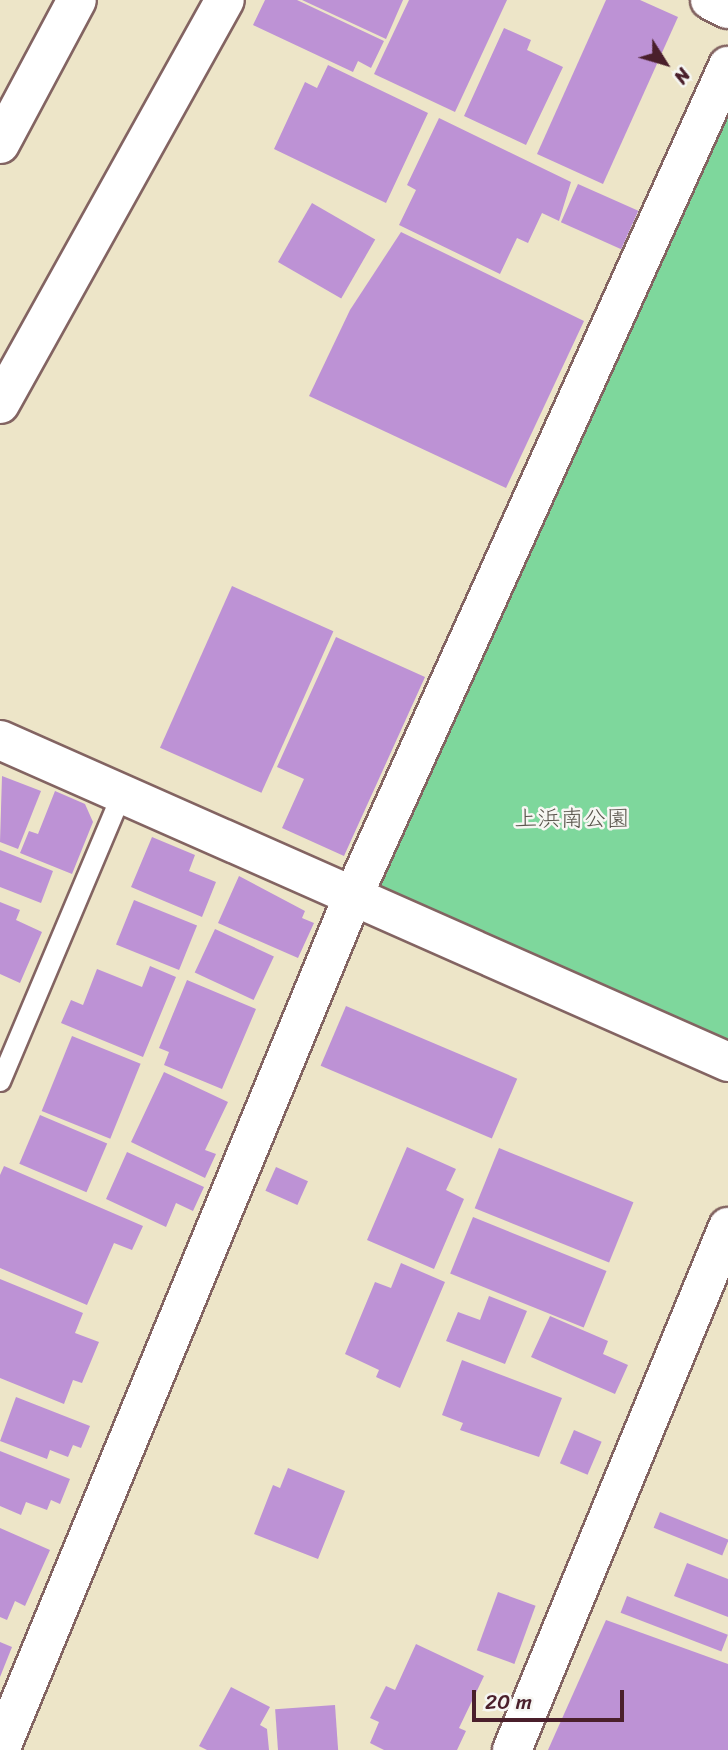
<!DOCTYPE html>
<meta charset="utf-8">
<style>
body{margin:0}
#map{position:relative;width:728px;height:1750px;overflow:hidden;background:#ede5c8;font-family:Sriracha,"Klee One",sans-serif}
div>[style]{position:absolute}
.green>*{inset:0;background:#7ed79c}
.building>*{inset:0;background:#bd92d5;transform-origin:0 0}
.roads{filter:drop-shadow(2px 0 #836462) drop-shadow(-2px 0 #836462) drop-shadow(0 2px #836462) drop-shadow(0 -2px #836462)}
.service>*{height:19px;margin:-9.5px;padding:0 9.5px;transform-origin:9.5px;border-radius:9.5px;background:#fff}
.minor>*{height:38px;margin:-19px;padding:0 19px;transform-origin:19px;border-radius:19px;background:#fff}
span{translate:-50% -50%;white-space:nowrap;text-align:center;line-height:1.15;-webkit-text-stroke:5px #f6f6f2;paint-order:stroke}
.park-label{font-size:23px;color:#5a564d}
.north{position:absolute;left:630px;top:28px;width:70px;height:70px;-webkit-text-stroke:5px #f6f6f2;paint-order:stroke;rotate:127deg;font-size:19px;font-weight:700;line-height:28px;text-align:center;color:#4a1f2b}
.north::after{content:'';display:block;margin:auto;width:24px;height:32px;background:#4a1f2b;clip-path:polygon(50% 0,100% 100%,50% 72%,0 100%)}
.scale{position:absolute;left:472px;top:1690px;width:152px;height:32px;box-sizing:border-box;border:4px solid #4a1f2b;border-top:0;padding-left:9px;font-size:21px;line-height:24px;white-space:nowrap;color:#4a1f2b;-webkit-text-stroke:5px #f6f6f2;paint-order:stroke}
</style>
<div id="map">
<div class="green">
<i style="clip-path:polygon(728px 98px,728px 1060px,366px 896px)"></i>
</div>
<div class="building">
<i style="clip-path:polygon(265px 0,297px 0,384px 41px,371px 68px,358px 61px,353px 72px,253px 25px)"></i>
<i style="clip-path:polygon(302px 0,403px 0,386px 39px)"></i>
<i style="clip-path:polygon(409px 0,507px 0,455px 112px,374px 74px)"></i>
<i style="clip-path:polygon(606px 0,640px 0,678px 17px,603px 184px,537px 154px)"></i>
<i style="clip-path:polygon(504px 28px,531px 40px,527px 50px,563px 67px,526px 145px,464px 116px)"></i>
<i style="clip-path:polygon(328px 65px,428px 113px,386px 203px,274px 149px,305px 82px,317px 88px)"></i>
<i style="clip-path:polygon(439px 118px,571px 182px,559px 221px,542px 213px,528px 243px,517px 238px,500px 274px,399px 225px,416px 190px,407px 185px)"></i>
<i style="left:578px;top:184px;width:66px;height:42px;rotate:24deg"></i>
<i style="left:312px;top:203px;width:73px;height:68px;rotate:30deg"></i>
<i style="clip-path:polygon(401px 232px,584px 321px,506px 488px,309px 396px,350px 310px)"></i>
<i style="left:232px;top:586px;width:111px;height:177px;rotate:24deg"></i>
<i style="clip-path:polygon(336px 637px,425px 677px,344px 856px,282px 828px,304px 779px,277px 767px)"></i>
<i style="clip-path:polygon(2px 776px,41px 791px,18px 849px,0 842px)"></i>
<i style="clip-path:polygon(55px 791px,85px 804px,93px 822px,72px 874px,20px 853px,29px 831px,38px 834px)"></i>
<i style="clip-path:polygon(152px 837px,195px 855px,189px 871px,216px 882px,202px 917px,131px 887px)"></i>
<i style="clip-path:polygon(0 850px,53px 871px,41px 903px,0 887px)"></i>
<i style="clip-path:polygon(239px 876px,305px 911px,302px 918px,314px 923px,298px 958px,218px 923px)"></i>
<i style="left:134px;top:900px;width:68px;height:48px;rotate:22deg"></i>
<i style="clip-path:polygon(0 902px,20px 910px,16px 920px,42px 932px,20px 983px,0 974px)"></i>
<i style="left:215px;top:929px;width:65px;height:48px;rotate:25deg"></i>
<i style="clip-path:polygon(150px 966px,176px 977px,143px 1057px,61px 1023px,71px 1000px,83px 1005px,97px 969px,142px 987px)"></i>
<i style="clip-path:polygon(187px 980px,256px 1009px,222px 1089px,164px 1065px,169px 1052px,159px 1048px)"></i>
<i style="left:346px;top:1006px;width:186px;height:65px;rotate:23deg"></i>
<i style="left:72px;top:1036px;width:74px;height:81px;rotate:22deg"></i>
<i style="clip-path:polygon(164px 1072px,228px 1102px,205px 1150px,216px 1154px,205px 1178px,131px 1142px)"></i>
<i style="left:40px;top:1115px;width:73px;height:53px;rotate:23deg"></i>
<i style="clip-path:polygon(407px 1147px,456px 1169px,446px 1190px,464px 1199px,434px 1269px,367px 1240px)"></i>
<i style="left:499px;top:1148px;width:145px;height:65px;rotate:22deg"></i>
<i style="clip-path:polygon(127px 1152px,204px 1187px,193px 1211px,176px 1203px,166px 1227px,106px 1199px)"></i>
<i style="clip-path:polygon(4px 1166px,143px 1226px,132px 1250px,114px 1243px,87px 1305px,0 1268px,0 1175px)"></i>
<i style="left:276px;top:1167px;width:35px;height:26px;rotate:24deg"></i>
<i style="left:473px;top:1217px;width:144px;height:61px;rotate:22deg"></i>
<i style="clip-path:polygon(401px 1263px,445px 1282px,400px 1388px,376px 1377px,379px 1370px,345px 1354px,375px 1282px,391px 1288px)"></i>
<i style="clip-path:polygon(0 1279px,83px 1313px,75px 1333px,99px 1342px,82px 1383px,73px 1380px,64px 1404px,0 1378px)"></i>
<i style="clip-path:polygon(489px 1296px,527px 1311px,505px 1364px,446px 1341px,458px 1312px,480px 1320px)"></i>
<i style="clip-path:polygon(550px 1316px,608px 1341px,603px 1354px,628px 1365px,615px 1394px,531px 1357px)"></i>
<i style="clip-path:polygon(462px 1360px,562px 1398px,539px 1457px,460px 1430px,463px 1423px,442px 1415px)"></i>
<i style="clip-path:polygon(16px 1397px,90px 1426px,81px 1448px,73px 1445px,68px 1457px,50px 1450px,47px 1459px,0 1441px)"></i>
<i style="left:574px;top:1430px;width:30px;height:36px;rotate:23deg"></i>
<i style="clip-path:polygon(0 1451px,70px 1479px,60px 1504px,51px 1500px,47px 1510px,26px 1502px,21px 1515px,0 1506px)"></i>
<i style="clip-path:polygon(288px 1468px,345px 1491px,318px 1559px,254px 1534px,273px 1485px,280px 1488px)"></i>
<i style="left:660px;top:1512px;width:74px;height:17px;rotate:22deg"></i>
<i style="clip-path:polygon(0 1528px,50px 1550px,25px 1606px,15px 1601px,7px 1620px,0 1617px)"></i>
<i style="clip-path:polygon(687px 1563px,728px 1579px,728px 1617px,674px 1596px)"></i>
<i style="left:498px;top:1592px;width:40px;height:62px;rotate:20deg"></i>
<i style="left:627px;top:1596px;width:108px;height:18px;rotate:21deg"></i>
<i style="clip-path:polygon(606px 1620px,728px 1664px,728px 1750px,548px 1750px)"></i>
<i style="clip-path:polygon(0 1642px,12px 1647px,0 1677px)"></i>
<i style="clip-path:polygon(416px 1644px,484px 1676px,459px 1728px,466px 1731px,457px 1750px,384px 1750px,370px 1743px,379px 1722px,370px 1718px,386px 1686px,395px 1690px)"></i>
<i style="clip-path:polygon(231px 1687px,270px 1707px,260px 1725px,267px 1729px,269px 1750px,207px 1750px,199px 1746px)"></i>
<i style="left:335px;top:1705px;width:45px;height:60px;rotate:86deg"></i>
</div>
<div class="roads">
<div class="service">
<i style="left:0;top:1081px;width:311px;rotate:-67.1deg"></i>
</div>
<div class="minor">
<i style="left:710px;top:0;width:20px;rotate:27deg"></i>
<i style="left:0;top:144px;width:163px;rotate:-61.9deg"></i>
<i style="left:0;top:404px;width:462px;rotate:-60.9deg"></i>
<i style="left:0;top:740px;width:796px;rotate:23.86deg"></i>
<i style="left:0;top:1750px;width:924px;rotate:-67.54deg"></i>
<i style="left:353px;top:896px;width:911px;rotate:-65.69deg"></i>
<i style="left:512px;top:1750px;width:566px;rotate:-67.56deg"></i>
</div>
</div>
<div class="park-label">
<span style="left:572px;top:819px">上浜南公園</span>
</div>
<div class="north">N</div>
<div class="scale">20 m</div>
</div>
